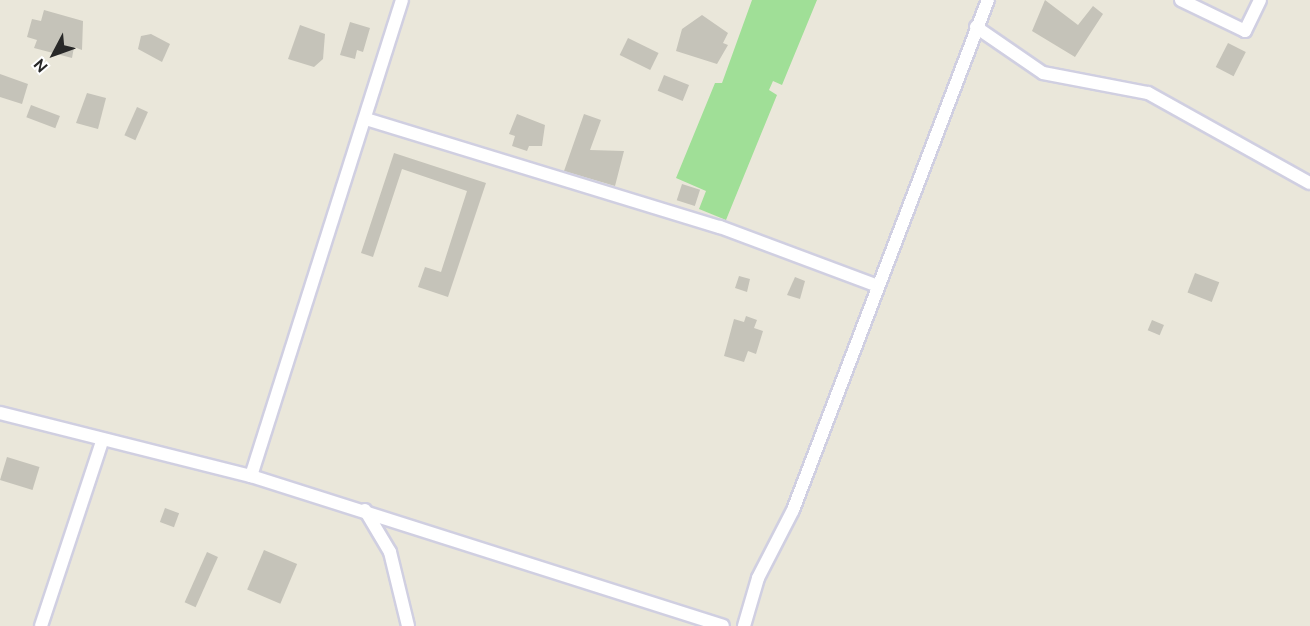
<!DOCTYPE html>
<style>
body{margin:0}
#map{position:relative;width:1310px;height:626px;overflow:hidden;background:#eae7da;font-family:Ubuntu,sans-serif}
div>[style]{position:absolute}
.green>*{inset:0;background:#a0df97}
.building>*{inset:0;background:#c5c3b9;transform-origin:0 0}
.roads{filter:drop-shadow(2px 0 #d0cfe1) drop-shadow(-2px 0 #d0cfe1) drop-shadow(0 2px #d0cfe1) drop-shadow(0 -2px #d0cfe1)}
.street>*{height:12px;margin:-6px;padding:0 6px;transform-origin:6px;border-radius:6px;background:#fff}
span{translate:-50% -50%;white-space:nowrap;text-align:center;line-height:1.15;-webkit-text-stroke:6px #fff;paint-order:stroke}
.north{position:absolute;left:24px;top:24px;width:60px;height:60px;-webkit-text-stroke:4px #fff;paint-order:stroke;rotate:229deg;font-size:16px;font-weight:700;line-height:24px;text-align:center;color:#282828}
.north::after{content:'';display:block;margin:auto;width:21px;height:27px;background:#282828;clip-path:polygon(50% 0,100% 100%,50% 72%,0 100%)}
</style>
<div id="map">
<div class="green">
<i style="clip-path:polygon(752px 0,817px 0,782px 85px,773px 81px,769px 90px,777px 95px,726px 220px,699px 209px,706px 191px,676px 178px,715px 83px,722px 83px)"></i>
</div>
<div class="building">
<i style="clip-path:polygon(1045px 0,1078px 25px,1093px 6px,1103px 14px,1075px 57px,1032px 31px)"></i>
<i style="clip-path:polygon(44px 10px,83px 21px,82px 50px,74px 47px,72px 58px,34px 48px,37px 40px,27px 37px,32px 19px,41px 21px)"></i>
<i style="clip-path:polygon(702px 15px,728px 33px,723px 43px,728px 45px,717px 64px,676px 51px,682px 29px)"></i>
<i style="clip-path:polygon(350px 22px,370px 28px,363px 52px,357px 50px,355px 59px,340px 55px)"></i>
<i style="clip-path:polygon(300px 25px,325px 34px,323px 59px,314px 67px,288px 59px)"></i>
<i style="clip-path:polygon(151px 34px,170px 44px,162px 62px,138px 49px,141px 36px)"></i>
<i style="left:628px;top:38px;width:34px;height:19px;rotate:26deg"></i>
<i style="left:1228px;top:43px;width:20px;height:27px;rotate:27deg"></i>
<i style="clip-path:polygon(0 74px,28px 84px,22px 104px,0 97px)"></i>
<i style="left:664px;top:75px;width:27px;height:17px;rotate:22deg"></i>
<i style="clip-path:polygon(87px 93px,106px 98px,98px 129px,76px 123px)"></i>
<i style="left:31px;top:105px;width:31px;height:13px;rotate:21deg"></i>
<i style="left:137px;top:107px;width:12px;height:31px;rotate:24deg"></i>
<i style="clip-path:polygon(517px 114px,545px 125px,542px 146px,529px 146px,527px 151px,512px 146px,515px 136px,509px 134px)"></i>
<i style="clip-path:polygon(584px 114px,601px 120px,590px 150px,624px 151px,615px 186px,564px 171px)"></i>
<i style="clip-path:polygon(394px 153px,486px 183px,448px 297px,418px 287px,425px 267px,441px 272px,467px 191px,402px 169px,373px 257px,361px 253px)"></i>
<i style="left:682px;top:184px;width:19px;height:17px;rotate:18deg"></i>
<i style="left:1195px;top:273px;width:26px;height:21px;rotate:21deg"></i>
<i style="clip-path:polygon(739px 276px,750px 279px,747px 292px,735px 288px)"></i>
<i style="clip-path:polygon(795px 277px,805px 281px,800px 299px,787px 295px)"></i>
<i style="clip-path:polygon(746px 316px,757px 320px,754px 328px,763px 331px,756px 354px,748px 351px,744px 362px,724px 356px,734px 319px,744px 322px)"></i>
<i style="left:1152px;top:320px;width:13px;height:11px;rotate:23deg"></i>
<i style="left:7px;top:457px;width:34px;height:24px;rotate:17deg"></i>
<i style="left:165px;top:508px;width:15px;height:15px;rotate:20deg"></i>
<i style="left:264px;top:550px;width:36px;height:43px;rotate:23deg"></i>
<i style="left:207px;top:552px;width:12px;height:55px;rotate:24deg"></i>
</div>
<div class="roads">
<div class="street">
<i style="left:1181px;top:0;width:71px;rotate:25.8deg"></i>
<i style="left:1245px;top:31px;width:34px;rotate:-64deg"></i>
<i style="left:976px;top:27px;width:81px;rotate:34.5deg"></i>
<i style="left:1043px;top:73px;width:107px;rotate:10.8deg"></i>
<i style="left:1148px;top:93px;width:185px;rotate:29.1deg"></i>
<i style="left:366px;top:119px;width:370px;rotate:17deg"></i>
<i style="left:720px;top:227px;width:165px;rotate:20.5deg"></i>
<i style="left:0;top:413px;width:259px;rotate:14.1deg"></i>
<i style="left:251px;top:476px;width:495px;rotate:17.6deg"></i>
<i style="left:251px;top:476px;width:499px;rotate:-72.4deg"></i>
<i style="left:365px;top:510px;width:49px;rotate:59.2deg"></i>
<i style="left:390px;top:552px;width:76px;rotate:76.3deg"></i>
<i style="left:41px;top:626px;width:194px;rotate:-71.7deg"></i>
<i style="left:744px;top:626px;width:50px;rotate:-73.7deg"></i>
<i style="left:758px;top:578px;width:76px;rotate:-62.8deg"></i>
<i style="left:793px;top:510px;width:546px;rotate:-69.08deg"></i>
</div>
</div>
<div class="north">N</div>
</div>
